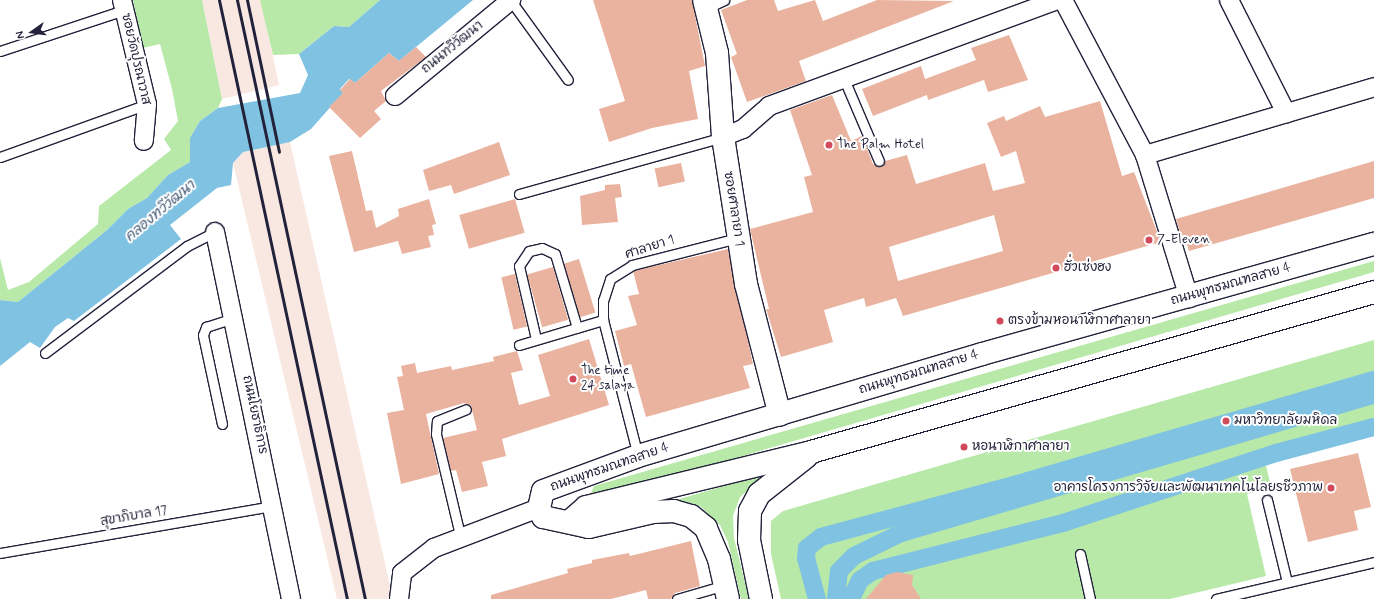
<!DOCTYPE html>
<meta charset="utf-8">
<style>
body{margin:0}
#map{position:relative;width:1374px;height:599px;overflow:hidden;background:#fff;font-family:Mynerve,"Playpen Sans Thai",sans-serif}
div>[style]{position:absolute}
.built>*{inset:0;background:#f9e8e2}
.green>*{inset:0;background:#b8e9a9}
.water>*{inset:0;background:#80c2e1}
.canal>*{height:18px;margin:-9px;padding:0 9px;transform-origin:9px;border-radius:9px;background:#80c2e1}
.building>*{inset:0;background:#eab39f;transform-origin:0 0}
.roads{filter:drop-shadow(1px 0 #22223b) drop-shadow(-1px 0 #22223b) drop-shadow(0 1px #22223b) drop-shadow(0 -1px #22223b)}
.lane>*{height:9px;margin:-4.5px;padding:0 4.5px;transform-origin:4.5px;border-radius:4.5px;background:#fff}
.street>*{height:18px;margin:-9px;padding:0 9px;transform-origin:9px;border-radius:9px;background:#fff}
.secondary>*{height:22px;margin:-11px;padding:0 11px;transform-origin:11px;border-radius:11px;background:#fff}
.rail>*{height:3px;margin:-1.5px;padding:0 1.5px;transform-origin:1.5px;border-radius:1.5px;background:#22223b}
.dots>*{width:11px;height:11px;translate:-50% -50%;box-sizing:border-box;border:2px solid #fff;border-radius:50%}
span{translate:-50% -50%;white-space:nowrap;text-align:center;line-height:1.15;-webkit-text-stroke:4px #fff;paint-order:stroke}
.street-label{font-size:13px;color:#22223b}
.poi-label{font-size:13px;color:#22223b}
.left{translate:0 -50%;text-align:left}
.right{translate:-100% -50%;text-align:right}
.water-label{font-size:14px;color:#435a75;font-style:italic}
.north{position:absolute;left:12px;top:12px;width:40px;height:40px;-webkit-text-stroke:3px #fff;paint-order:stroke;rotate:256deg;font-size:11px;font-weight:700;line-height:16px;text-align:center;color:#22223b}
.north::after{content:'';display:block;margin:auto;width:14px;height:18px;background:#22223b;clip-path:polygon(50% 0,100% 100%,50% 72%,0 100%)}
</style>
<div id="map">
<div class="built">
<i style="clip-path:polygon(202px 0,261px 0,279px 85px,222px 99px)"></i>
<i style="clip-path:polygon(290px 142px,364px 470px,393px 599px,337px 599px,233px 163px,243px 152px)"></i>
</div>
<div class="green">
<i style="clip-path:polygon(133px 0,202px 0,222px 99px,218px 108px,200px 121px,190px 138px,190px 162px,168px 175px,147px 198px,128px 209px,107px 230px,18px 302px,0 300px,0 258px,8px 290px,29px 282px,98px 224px,99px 206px,171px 150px,164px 139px,178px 121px,172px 89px,160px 44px,143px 48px)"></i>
<i style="clip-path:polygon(260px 0,380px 0,349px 27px,334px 26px,299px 54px,273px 55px)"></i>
<i style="clip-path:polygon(1374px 261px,1374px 272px,598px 498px,591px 493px,594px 486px)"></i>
<i style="clip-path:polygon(1374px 340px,1374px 431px,1265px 461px,1271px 487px,1247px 494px,1266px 576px,1170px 599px,781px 599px,771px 554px,771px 521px,783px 511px)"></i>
<i style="clip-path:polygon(769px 473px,740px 497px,733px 516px,734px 538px,749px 599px,741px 599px,728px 542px,720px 525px,700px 506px,669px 502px)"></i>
</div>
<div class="water">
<i style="clip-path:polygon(380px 0,473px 0,399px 61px,389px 53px,355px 83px,349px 79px,340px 89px,343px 93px,311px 129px,290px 142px,243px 152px,233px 163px,231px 185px,217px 188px,170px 225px,181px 239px,74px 321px,68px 318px,55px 327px,40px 348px,30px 342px,0 366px,0 300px,18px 302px,107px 230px,128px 209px,147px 198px,168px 175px,190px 162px,190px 138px,200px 121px,218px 108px,300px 93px,308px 75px,299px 54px,334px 26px,349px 27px)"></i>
</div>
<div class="canal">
<i style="left:817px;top:599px;width:42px;rotate:-105deg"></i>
<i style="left:806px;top:558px;width:10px;rotate:-84deg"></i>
<i style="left:807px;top:548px;width:18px;rotate:-38deg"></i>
<i style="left:821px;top:537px;width:214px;rotate:-15.1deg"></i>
<i style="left:1028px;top:481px;width:360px;rotate:-16.3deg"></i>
<i style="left:836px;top:599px;width:28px;rotate:-84deg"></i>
<i style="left:839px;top:571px;width:21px;rotate:-45deg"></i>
<i style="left:854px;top:556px;width:52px;rotate:-26.1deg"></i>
<i style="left:901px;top:533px;width:493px;rotate:-16.3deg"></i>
<i style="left:851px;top:599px;width:21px;rotate:-65deg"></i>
<i style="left:860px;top:580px;width:16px;rotate:-35deg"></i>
<i style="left:873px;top:571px;width:199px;rotate:-14.2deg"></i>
<i style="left:1066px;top:522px;width:221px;rotate:-18.2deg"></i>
<i style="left:1276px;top:453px;width:101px;rotate:-14.9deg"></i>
</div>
<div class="building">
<i style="clip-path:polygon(593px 0,692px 0,705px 66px,689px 71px,698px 119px,652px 128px,609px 142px,599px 109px,625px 101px)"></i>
<i style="clip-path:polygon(747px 0,774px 0,778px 11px,815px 0,823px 21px,877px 0,954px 1px,799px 61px,806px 81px,747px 102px,731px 57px,737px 54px,721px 10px)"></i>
<i style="clip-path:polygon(1009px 35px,1028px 80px,988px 92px,984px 80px,928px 100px,927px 95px,873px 116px,862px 89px,921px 66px,925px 79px,976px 60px,971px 48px)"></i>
<i style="clip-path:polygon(416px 47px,426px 57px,381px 91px,386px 101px,374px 111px,381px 119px,360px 138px,329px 107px,343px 93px,340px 90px,350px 79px,355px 83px,389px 53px,399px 61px)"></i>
<i style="clip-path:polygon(evenodd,832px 95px,851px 141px,862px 136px,873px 164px,881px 167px,885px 161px,907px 155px,916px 184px,985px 163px,993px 191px,1025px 183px,1016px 151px,1001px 157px,987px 123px,1004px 116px,1006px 121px,1040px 106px,1045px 117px,1100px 101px,1122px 176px,1134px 172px,1161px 242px,903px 316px,896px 298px,866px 307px,864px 298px,824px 310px,833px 342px,781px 357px,766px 309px,769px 309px,750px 229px,813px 212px,804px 177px,812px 175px,790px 110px,832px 95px,994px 215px,1003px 251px,898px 281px,889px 247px,994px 215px)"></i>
<i style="clip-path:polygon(499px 142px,510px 175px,454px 194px,451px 185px,429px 191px,423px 170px)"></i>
<i style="clip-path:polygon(352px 151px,366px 211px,372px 210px,376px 228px,399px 216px,398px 209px,429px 199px,436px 224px,432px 225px,434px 235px,428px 236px,431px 247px,402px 254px,398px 241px,354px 252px,329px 156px)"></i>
<i style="clip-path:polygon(1374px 161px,1374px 198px,1189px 251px,1184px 235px,1181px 236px,1176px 219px)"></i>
<i style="left:681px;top:163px;width:19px;height:27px;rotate:78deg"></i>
<i style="clip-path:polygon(620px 184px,622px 197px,615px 198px,618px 222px,582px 225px,580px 196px,605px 190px,605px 185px)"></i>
<i style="left:515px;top:199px;width:35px;height:58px;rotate:74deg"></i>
<i style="clip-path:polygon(728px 249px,753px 364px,743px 366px,750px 388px,646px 417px,631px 364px,624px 366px,615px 331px,637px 325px,628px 296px,639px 294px,633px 271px)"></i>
<i style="left:579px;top:259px;width:56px;height:16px;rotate:73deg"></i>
<i style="left:553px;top:267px;width:55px;height:27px;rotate:74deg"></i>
<i style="left:515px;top:274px;width:54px;height:14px;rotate:77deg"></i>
<i style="clip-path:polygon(589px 339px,609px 405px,502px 439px,506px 456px,482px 462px,488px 486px,462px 492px,456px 470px,451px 471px,443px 438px,477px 430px,471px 406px,464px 403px,426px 414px,439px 474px,401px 484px,387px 413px,404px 410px,397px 377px,403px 376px,401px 366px,415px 363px,417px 373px,451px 366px,452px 370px,494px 361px,493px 357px,517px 351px,523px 370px,511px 373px,519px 405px,550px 396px,538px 355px)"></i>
<i style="clip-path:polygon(1358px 453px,1371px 507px,1354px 511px,1358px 530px,1308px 542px,1290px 469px)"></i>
<i style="clip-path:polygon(691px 541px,700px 586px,675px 593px,671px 599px,648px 599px,646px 590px,611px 599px,491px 599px,491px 595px,568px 573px,567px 569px,592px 563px,592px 560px,629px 553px,630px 556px)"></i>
<i style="clip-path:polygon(897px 572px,913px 575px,912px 585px,921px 599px,866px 599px,886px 575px)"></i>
</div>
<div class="roads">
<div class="lane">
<i style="left:511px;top:1px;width:97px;rotate:54.2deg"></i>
<i style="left:707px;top:8px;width:19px;rotate:-25deg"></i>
<i style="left:0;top:51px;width:131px;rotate:-18.3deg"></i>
<i style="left:844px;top:79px;width:89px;rotate:66.9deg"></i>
<i style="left:0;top:157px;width:156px;rotate:-19.8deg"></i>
<i style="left:519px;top:194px;width:212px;rotate:-15.6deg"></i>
<i style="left:536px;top:339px;width:75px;rotate:-103.1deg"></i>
<i style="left:519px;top:266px;width:18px;rotate:-56deg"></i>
<i style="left:529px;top:251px;width:13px;rotate:-13deg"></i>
<i style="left:542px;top:248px;width:14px;rotate:25deg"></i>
<i style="left:555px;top:254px;width:77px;rotate:73.4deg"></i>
<i style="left:519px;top:345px;width:88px;rotate:-16.6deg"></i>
<i style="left:45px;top:353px;width:178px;rotate:-37deg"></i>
<i style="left:187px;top:246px;width:31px;rotate:-27deg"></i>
<i style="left:222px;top:424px;width:91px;rotate:-102.1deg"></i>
<i style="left:203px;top:335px;width:9px;rotate:-69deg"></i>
<i style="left:206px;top:327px;width:29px;rotate:-18deg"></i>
<i style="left:638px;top:456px;width:140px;rotate:-104.4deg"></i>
<i style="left:603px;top:320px;width:19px;rotate:-90deg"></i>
<i style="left:603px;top:301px;width:23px;rotate:-72deg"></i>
<i style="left:610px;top:279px;width:26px;rotate:-32deg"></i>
<i style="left:632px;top:265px;width:108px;rotate:-14.4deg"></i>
<i style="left:1267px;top:500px;width:84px;rotate:76.3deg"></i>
<i style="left:460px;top:535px;width:104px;rotate:-103.4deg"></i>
<i style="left:436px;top:434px;width:13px;rotate:-86deg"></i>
<i style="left:437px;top:421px;width:31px;rotate:-22deg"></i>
<i style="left:0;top:553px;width:277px;rotate:-9.8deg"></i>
<i style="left:1080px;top:554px;width:46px;rotate:77.5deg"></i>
<i style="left:677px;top:599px;width:50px;rotate:-16.3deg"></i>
<i style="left:1216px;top:599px;width:162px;rotate:-13.2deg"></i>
</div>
<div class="street">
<i style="left:122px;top:0;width:107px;rotate:76.5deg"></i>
<i style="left:147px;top:104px;width:37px;rotate:95deg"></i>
<i style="left:1063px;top:0;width:175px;rotate:62.1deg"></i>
<i style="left:1145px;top:155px;width:150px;rotate:72.9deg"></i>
<i style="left:1229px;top:0;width:127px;rotate:63.2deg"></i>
<i style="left:395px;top:96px;width:151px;rotate:-39.6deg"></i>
<i style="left:723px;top:137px;width:22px;rotate:-22deg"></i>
<i style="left:743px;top:129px;width:35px;rotate:-41deg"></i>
<i style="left:769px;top:106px;width:307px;rotate:-20.2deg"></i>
<i style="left:1145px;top:155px;width:239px;rotate:-16.5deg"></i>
<i style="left:215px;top:232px;width:375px;rotate:78.3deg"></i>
<i style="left:399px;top:599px;width:26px;rotate:-83deg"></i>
<i style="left:402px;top:573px;width:41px;rotate:-38deg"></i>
<i style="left:434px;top:548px;width:112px;rotate:-20.9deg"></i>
</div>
<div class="secondary">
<i style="left:704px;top:0;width:55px;rotate:76.2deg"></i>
<i style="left:717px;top:53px;width:84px;rotate:85.9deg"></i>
<i style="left:723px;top:137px;width:149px;rotate:81.1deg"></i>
<i style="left:746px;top:284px;width:135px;rotate:75.5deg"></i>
<i style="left:570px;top:521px;width:21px;rotate:-41deg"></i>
<i style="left:586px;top:507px;width:232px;rotate:-13.7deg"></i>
<i style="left:811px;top:452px;width:585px;rotate:-15.86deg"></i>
<i style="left:728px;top:599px;width:41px;rotate:-102.7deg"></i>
<i style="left:719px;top:559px;width:34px;rotate:-113deg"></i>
<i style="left:706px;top:528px;width:19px;rotate:-141deg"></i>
<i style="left:691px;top:516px;width:18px;rotate:-164deg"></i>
<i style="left:674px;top:511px;width:21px;rotate:177deg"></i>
<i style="left:653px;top:512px;width:66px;rotate:166.8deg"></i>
<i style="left:589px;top:527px;width:47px;rotate:-167.7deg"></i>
<i style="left:543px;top:517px;width:10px;rotate:-114deg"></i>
<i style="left:539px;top:508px;width:17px;rotate:-77deg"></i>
<i style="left:543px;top:491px;width:101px;rotate:-20.2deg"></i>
<i style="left:638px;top:456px;width:359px;rotate:-16.5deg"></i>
<i style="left:982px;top:354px;width:407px;rotate:-15.7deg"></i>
<i style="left:761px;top:599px;width:60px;rotate:-101.5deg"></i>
<i style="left:749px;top:540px;width:29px;rotate:-88deg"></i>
<i style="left:750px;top:511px;width:19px;rotate:-62deg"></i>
<i style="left:759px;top:494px;width:60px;rotate:-38.2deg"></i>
</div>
</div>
<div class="rail">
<i style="left:219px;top:0;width:613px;rotate:77.94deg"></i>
<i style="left:237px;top:0;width:613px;rotate:77.94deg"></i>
<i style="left:247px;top:0;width:155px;rotate:78.1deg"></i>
</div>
<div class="dots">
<i style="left:829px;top:145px;background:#d1495b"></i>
<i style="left:1149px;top:240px;background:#d1495b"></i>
<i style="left:1056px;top:268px;background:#d1495b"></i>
<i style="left:1000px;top:321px;background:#d1495b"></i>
<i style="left:573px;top:379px;background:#d1495b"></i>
<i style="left:1226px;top:421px;background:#d1495b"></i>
<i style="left:964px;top:447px;background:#d1495b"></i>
<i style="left:1331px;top:488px;background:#d1495b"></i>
</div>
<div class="street-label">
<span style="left:453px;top:48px;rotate:-39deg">ถนนทวีวัฒนา</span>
<span style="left:135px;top:59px;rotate:77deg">ซอยวัดปุรณาวาส</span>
<span style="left:733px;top:209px;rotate:81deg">ซอยศาลายา 1</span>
<span style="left:650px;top:248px;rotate:-18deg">ศาลายา 1</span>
<span style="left:1231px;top:285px;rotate:-16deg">ถนนพุทธมณฑลสาย 4</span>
<span style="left:919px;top:373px;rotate:-17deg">ถนนพุทธมณฑลสาย 4</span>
<span style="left:254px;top:415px;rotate:78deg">ถนนโยธาธิการ</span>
<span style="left:610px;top:468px;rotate:-19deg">ถนนพุทธมณฑลสาย 4</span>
<span style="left:134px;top:517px;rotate:-10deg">สุขาภิบาล 17</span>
</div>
<div class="poi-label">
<span class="left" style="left:837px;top:145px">The Palm Hotel</span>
<span class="left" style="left:1157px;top:240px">7-Eleven</span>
<span class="left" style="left:1064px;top:268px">ฮั่วเซ่งฮง</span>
<span class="left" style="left:1008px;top:321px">ตรงข้ามหอนาฬิกาศาลายา</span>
<span class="left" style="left:581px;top:379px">The time<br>24 salaya</span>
<span class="left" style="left:1234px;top:421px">มหาวิทยาลัยมหิดล</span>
<span class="left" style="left:972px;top:447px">หอนาฬิกาศาลายา</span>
<span class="right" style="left:1323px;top:488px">อาคารโครงการวิจัยและพัฒนาเทคโนโลยรชีวภาพ</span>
</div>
<div class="water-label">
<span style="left:160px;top:211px;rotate:-40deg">คลองทวีวัฒนา</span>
</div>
<div class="north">N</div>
</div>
